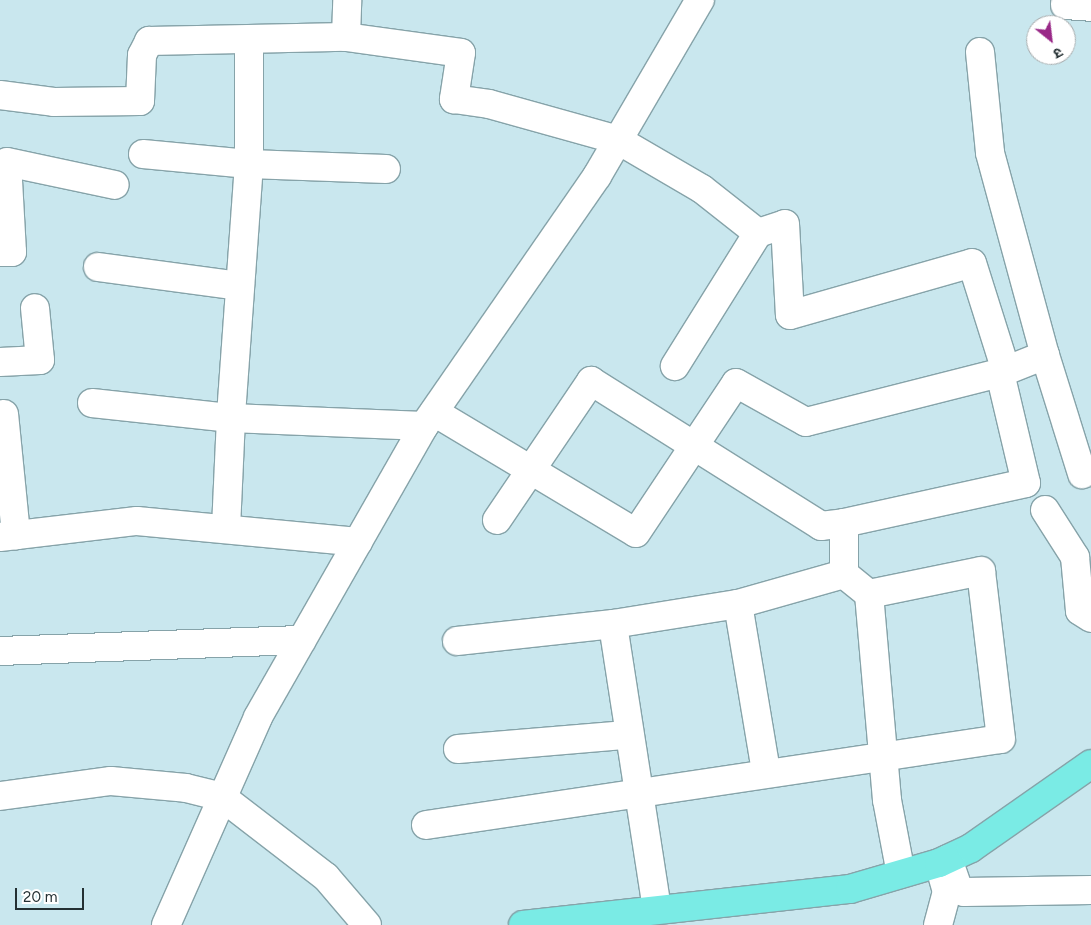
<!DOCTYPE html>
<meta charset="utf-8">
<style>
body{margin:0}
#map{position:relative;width:1091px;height:925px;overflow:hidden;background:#c9e7ee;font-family:Figtree,"Noto Sans Devanagari",sans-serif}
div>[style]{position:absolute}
.roads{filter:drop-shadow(1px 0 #86a3a9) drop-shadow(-1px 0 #86a3a9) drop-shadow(0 1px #86a3a9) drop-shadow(0 -1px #86a3a9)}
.minor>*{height:28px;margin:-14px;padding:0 14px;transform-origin:14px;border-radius:14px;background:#fff}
.major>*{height:28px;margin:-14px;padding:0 14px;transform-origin:14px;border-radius:14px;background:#7aebe5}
span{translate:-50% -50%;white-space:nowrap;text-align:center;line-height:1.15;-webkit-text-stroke:5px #fff;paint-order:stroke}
.north{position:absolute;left:1026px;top:15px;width:50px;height:50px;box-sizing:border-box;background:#fff;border:1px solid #a7acad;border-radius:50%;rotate:151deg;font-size:14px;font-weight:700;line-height:20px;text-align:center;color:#243033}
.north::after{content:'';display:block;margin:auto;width:18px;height:22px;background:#992887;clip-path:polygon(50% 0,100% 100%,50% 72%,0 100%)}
.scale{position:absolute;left:15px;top:888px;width:69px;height:22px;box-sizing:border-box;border:2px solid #243033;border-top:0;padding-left:6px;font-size:15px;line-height:18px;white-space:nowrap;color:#243033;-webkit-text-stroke:4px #fff;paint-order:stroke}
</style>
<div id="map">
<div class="roads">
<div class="minor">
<i style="left:1065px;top:5px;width:26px;rotate:4deg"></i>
<i style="left:346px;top:37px;width:116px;rotate:7.9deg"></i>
<i style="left:461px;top:53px;width:47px;rotate:98.7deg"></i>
<i style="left:454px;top:99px;width:35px;rotate:8deg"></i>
<i style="left:489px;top:104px;width:134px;rotate:15.6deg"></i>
<i style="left:618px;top:140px;width:97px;rotate:30.3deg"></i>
<i style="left:702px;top:189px;width:71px;rotate:38.2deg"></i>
<i style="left:758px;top:233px;width:157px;rotate:122deg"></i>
<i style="left:249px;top:41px;width:123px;rotate:90deg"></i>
<i style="left:249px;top:164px;width:137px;rotate:2.1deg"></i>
<i style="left:980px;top:52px;width:101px;rotate:84.3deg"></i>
<i style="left:990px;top:153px;width:209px;rotate:74.8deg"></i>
<i style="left:1045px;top:355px;width:48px;rotate:158.2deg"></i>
<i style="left:0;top:95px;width:54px;rotate:7.4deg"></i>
<i style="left:54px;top:102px;width:86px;rotate:-0.7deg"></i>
<i style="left:140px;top:101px;width:46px;rotate:-87.5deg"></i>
<i style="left:142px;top:55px;width:16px;rotate:-63deg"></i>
<i style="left:149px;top:41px;width:197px;rotate:-1.2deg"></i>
<i style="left:346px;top:37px;width:37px;rotate:-88deg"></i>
<i style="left:143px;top:154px;width:106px;rotate:5.4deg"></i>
<i style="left:249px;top:164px;width:255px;rotate:94.1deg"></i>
<i style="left:231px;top:418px;width:193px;rotate:2.4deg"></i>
<i style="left:758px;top:233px;width:28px;rotate:-18deg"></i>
<i style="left:785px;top:224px;width:91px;rotate:86.9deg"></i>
<i style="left:790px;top:315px;width:189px;rotate:-15.9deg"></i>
<i style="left:972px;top:263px;width:113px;rotate:72.5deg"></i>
<i style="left:0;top:252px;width:12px"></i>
<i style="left:12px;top:252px;width:90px;rotate:-93.2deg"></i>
<i style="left:7px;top:162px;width:110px;rotate:12deg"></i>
<i style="left:98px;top:267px;width:143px;rotate:7.6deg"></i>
<i style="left:1045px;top:355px;width:125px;rotate:72.7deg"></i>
<i style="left:0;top:362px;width:40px;rotate:-2.9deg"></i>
<i style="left:40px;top:360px;width:52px;rotate:-95.5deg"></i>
<i style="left:92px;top:403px;width:140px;rotate:6.2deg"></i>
<i style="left:231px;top:418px;width:111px;rotate:92.6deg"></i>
<i style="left:434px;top:412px;width:235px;rotate:30.9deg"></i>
<i style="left:636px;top:533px;width:180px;rotate:-56.3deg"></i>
<i style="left:736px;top:383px;width:80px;rotate:29.1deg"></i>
<i style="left:806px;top:422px;width:200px;rotate:-14.2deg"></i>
<i style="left:1000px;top:373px;width:113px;rotate:76.7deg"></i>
<i style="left:1026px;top:483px;width:186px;rotate:167.6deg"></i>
<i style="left:844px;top:523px;width:51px;rotate:90deg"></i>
<i style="left:844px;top:574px;width:32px;rotate:39deg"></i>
<i style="left:869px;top:594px;width:207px;rotate:85deg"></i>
<i style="left:887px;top:800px;width:75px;rotate:79.3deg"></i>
<i style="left:4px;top:414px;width:122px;rotate:84.3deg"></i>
<i style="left:1045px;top:510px;width:56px;rotate:57.4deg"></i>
<i style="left:1075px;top:557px;width:54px;rotate:84.7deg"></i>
<i style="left:1080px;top:611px;width:13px;rotate:32deg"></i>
<i style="left:497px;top:520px;width:168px;rotate:-55.9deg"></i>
<i style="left:591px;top:381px;width:272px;rotate:32.2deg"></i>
<i style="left:821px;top:526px;width:23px;rotate:-7deg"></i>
<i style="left:0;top:537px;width:138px;rotate:-6.7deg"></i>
<i style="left:137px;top:521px;width:222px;rotate:5.4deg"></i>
<i style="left:738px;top:604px;width:169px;rotate:80.5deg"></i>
<i style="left:457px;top:641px;width:157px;rotate:-6.2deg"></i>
<i style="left:0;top:651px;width:302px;rotate:-2.1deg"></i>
<i style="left:458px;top:749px;width:169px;rotate:-4.8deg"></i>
<i style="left:0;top:796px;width:112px;rotate:-7.7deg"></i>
<i style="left:111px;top:781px;width:75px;rotate:5.3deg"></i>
<i style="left:186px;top:788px;width:37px;rotate:14deg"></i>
<i style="left:222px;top:797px;width:131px;rotate:37.6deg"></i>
<i style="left:326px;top:877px;width:63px;rotate:49.5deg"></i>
<i style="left:426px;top:825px;width:581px;rotate:-8.51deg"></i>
<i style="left:1001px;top:739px;width:169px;rotate:-96.8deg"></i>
<i style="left:981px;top:571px;width:114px;rotate:168.4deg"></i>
<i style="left:948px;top:859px;width:31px;rotate:71deg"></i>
<i style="left:958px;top:888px;width:7px;rotate:34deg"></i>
<i style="left:964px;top:892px;width:127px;rotate:-0.9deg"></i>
<i style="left:657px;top:909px;width:288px;rotate:-98.8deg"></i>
<i style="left:613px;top:624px;width:127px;rotate:-9.1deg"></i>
<i style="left:738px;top:604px;width:110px;rotate:-15.8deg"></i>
<i style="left:166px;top:925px;width:227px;rotate:-66.1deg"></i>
<i style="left:258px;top:717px;width:335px;rotate:-60.3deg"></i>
<i style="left:424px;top:426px;width:304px;rotate:-55.3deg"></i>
<i style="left:597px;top:176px;width:204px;rotate:-59.7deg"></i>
<i style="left:938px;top:925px;width:34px;rotate:-75deg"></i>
<i style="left:947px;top:892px;width:26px;rotate:-106deg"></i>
</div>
<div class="major">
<i style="left:523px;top:925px;width:329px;rotate:-6.3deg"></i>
<i style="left:850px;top:889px;width:93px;rotate:-16.3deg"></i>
<i style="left:939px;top:863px;width:35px;rotate:-25deg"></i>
<i style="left:971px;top:848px;width:146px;rotate:-35deg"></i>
</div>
</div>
<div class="north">उ</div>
<div class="scale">20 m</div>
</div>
